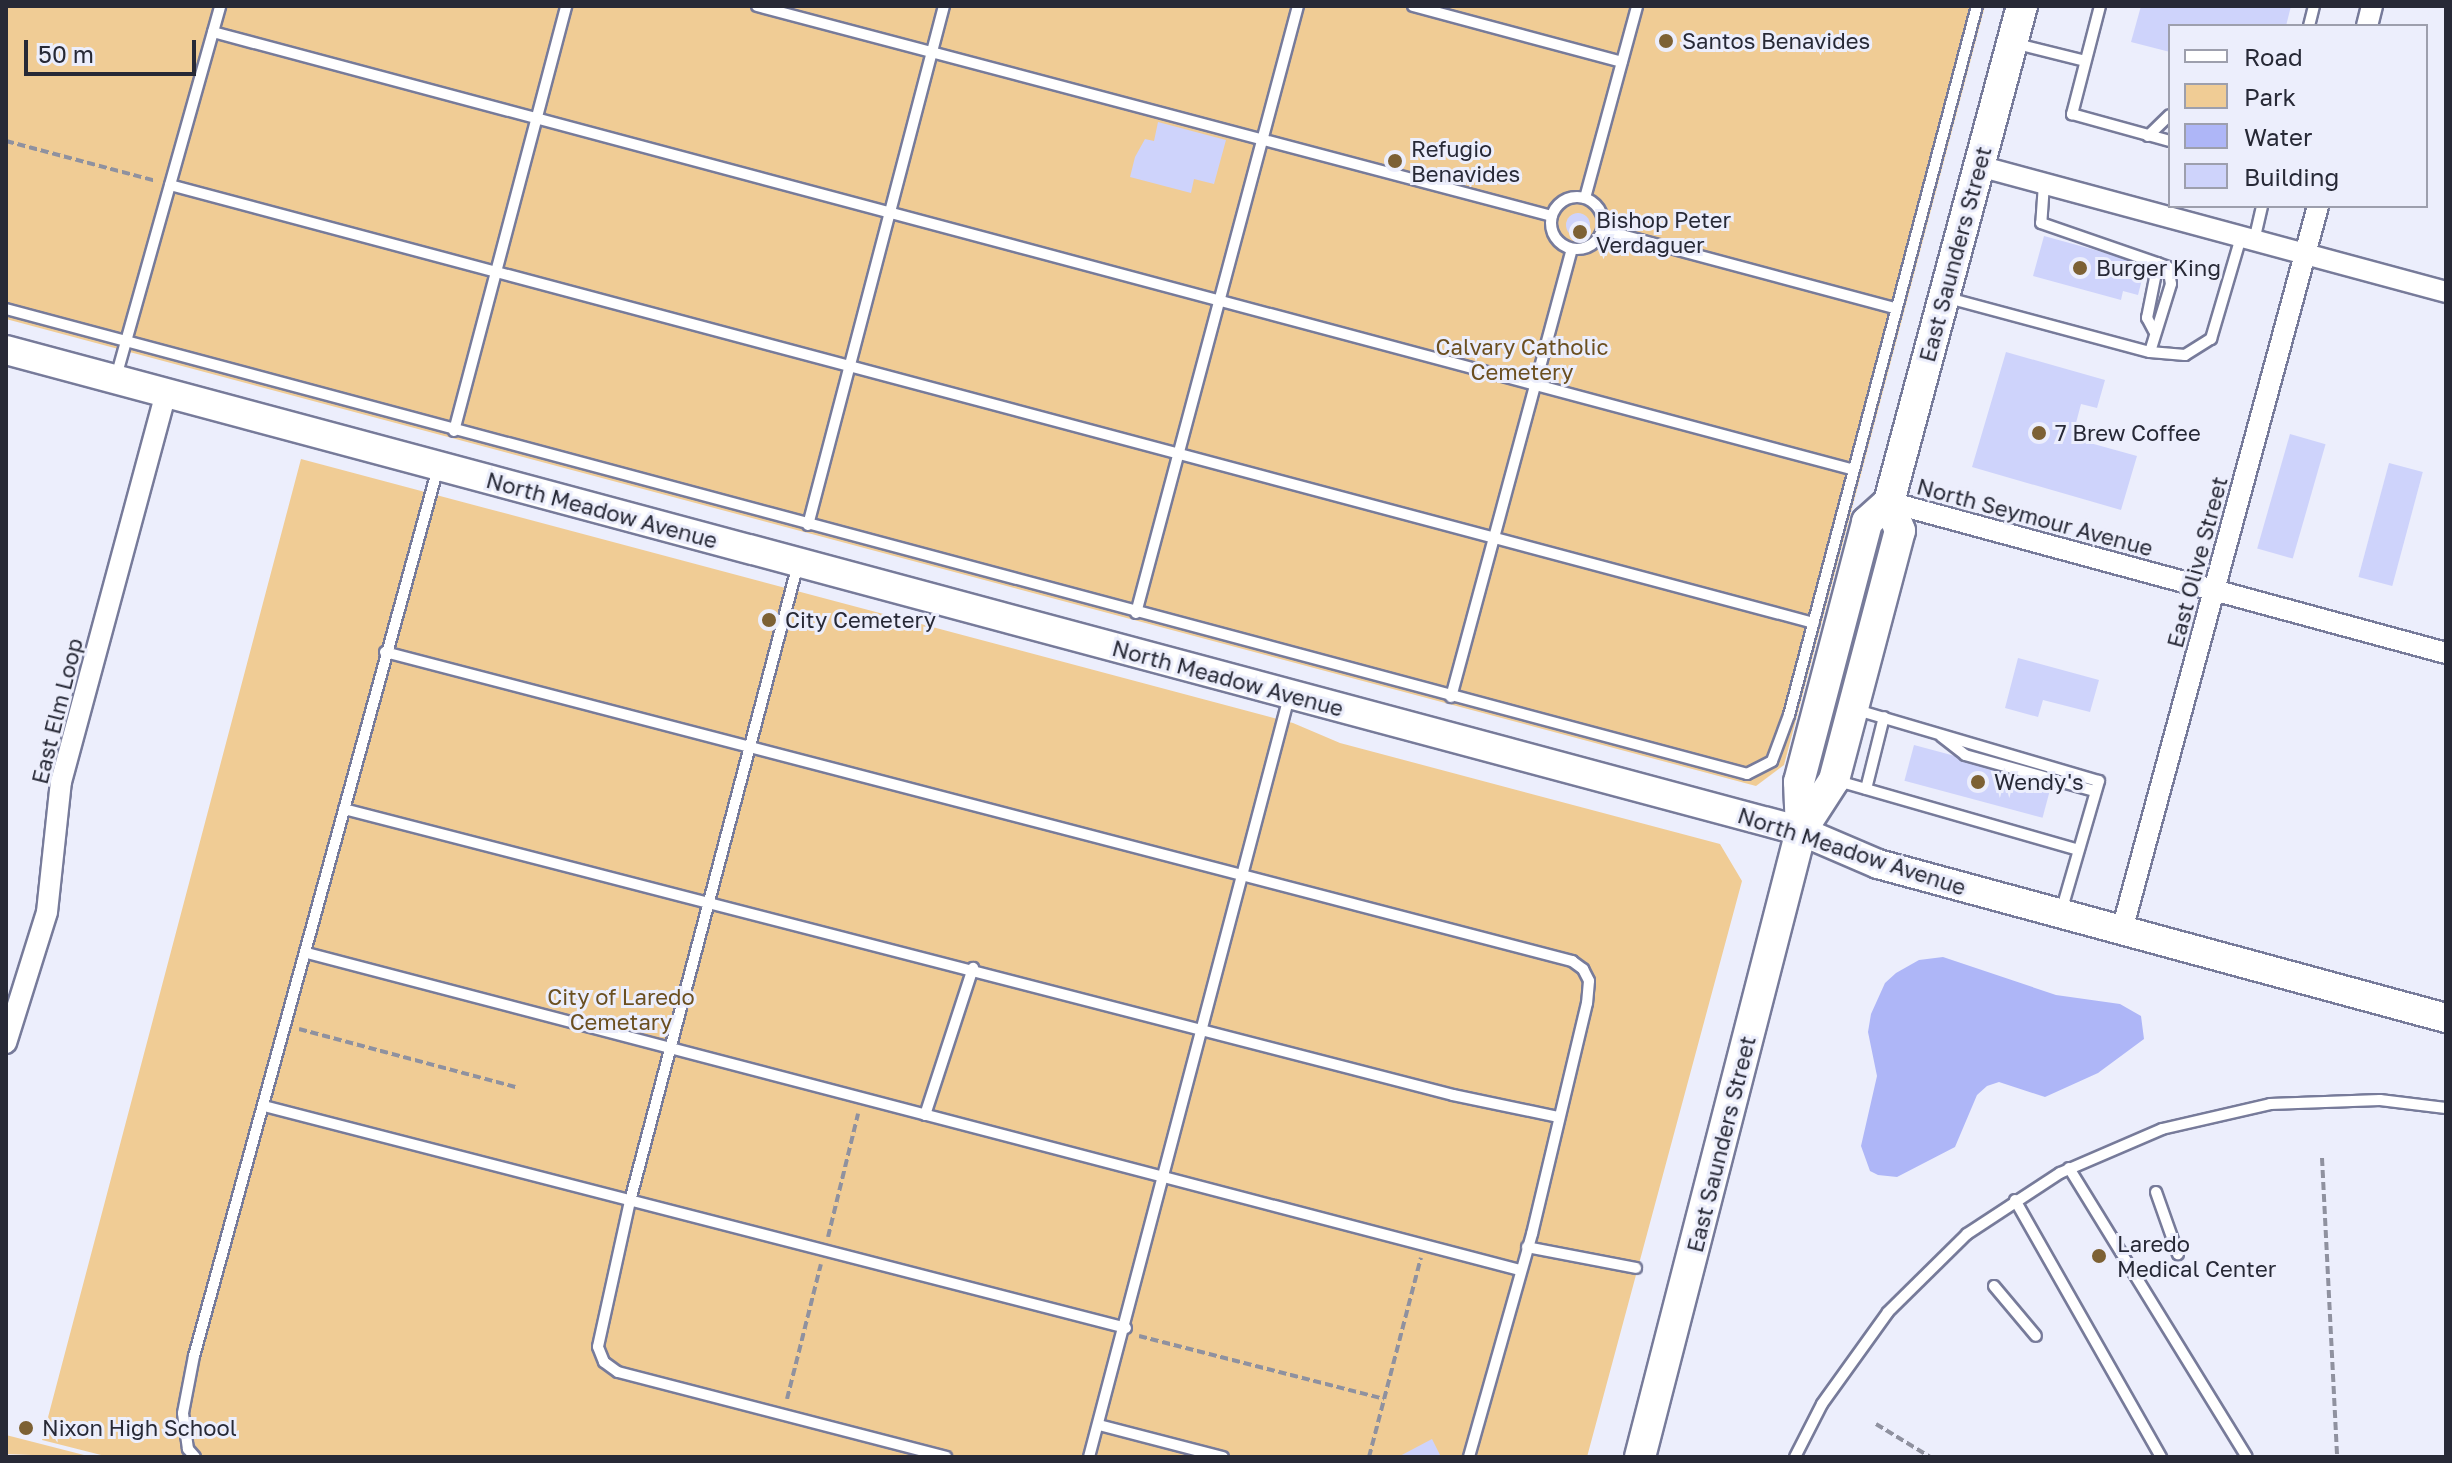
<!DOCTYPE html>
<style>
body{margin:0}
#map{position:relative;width:2452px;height:1463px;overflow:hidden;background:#eceefc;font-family:"Golos Text",sans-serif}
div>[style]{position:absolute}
.green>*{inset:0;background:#f0cc95}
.water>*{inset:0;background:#aeb6f7}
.building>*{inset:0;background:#ced3fb;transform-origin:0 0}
.round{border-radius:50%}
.path>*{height:4px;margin-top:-2px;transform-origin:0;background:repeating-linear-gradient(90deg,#8f919f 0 8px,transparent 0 12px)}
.roads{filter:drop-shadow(2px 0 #777b9a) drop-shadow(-2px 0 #777b9a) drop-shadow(0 2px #777b9a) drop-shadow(0 -2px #777b9a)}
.lane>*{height:10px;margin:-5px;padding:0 5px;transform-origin:5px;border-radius:5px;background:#fff}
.lane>.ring{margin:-5px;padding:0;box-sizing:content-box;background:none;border:10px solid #fff;border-radius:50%}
.street>*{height:20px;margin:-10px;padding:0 10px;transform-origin:10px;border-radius:10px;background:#fff}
.secondary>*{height:28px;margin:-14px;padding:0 14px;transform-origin:14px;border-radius:14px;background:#fff}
.primary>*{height:30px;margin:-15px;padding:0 15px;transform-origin:15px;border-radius:15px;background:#fff}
.dots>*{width:22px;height:22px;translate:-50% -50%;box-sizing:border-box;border:4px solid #eceefc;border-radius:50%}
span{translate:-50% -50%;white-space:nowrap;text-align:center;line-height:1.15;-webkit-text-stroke:6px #eceefc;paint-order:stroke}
.poi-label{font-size:22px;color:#272936}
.left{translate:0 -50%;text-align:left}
.street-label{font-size:22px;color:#272936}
.park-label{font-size:22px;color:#6b4f20}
.frame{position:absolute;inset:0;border:8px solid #272936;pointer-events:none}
.legend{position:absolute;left:2168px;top:24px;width:260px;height:184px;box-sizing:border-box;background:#eceefc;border:2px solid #9d9fad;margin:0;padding:10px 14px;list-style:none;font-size:24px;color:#272936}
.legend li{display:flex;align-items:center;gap:16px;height:40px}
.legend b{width:40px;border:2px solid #9d9fad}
.scale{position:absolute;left:24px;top:40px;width:172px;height:36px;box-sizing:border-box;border:4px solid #272936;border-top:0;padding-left:10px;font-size:24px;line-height:28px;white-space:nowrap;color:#272936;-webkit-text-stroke:6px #eceefc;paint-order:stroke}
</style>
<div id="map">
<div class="green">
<i style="clip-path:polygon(6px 6px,1985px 6px,1784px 765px,1756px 786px,6px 319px)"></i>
<i style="clip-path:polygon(301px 459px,1293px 723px,1340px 743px,1720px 844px,1742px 881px,1587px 1457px,109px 1457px,42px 1440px)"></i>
<i style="clip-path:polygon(6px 1435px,84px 1455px,84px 1457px,6px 1454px)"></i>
</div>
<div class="water">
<i style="clip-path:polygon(1943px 957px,2056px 995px,2120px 1004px,2141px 1016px,2144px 1039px,2098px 1073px,2045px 1097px,1999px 1082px,1987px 1086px,1977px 1095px,1955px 1147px,1897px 1177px,1878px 1175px,1870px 1171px,1861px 1146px,1877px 1076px,1868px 1032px,1871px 1014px,1885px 983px,1896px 973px,1919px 960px)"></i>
</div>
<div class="building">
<i style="clip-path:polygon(2141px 6px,2291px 6px,2286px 26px,2170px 26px,2170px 52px,2131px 42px)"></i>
<i style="clip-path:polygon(1158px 122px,1226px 140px,1214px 184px,1194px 179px,1191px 193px,1130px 177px,1135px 157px,1145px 139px,1154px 141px)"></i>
<i class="round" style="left:1566px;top:213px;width:24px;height:24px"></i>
<i style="clip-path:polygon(2044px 236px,2146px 264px,2138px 295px,2123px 291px,2121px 300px,2033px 276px)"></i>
<i style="clip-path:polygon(2006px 352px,2105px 380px,2097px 408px,2081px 404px,2072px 438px,2137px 456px,2121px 510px,1972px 467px)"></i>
<i style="left:2290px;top:434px;width:37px;height:119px;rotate:16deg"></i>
<i style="left:2389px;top:463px;width:35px;height:118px;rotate:15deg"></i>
<i style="clip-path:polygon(2018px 658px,2099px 680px,2090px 712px,2043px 700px,2038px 717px,2005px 708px)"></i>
<i style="left:1914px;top:745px;width:143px;height:37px;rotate:15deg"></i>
<i style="clip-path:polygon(1432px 1439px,1441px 1457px,1398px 1457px)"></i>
</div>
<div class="path">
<i style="left:6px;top:141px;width:155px;rotate:14.9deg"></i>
<i style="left:299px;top:1029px;width:224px;rotate:15deg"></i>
<i style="left:2322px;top:1158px;width:299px;rotate:87.1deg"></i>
<i style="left:828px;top:1237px;width:127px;rotate:-76.3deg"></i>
<i style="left:1139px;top:1336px;width:253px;rotate:14.4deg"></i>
<i style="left:787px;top:1399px;width:139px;rotate:-75.9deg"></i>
<i style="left:1876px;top:1424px;width:63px;rotate:31.4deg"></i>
<i style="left:1369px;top:1457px;width:206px;rotate:-75.4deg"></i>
</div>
<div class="roads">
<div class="lane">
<i style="left:757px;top:6px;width:822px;rotate:14.8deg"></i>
<i style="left:1413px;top:6px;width:216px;rotate:15deg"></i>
<i style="left:2100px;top:6px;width:112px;rotate:104.5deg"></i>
<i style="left:2072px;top:114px;width:102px;rotate:15.4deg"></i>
<i style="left:2309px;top:26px;width:21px;rotate:-76deg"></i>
<i style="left:213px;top:32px;width:1698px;rotate:14.94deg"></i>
<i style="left:2017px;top:44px;width:70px;rotate:14deg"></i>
<i style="left:2148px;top:136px;width:30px;rotate:-44deg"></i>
<i style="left:2044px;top:184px;width:39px;rotate:94deg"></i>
<i style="left:2041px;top:223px;width:134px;rotate:19.1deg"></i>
<i style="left:2168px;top:267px;width:17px;rotate:80deg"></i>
<i style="left:2171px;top:284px;width:71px;rotate:107.2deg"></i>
<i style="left:170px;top:185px;width:1701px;rotate:14.92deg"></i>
<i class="ring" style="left:1551px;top:197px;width:42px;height:42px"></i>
<i style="left:1585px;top:198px;width:199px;rotate:-74.8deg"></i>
<i style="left:1603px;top:230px;width:304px;rotate:15deg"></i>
<i style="left:2254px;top:241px;width:36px;rotate:-77deg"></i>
<i style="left:1948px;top:298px;width:209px;rotate:15deg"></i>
<i style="left:2150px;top:352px;width:35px;rotate:5deg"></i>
<i style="left:2185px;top:355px;width:31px;rotate:-32deg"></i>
<i style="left:2211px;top:339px;width:106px;rotate:-73.6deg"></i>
<i style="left:6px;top:309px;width:1802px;rotate:14.95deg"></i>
<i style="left:1747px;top:774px;width:28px;rotate:-27deg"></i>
<i style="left:1772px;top:761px;width:49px;rotate:-69.7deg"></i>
<i style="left:1789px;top:715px;width:734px;rotate:-75.15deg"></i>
<i style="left:2154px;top:331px;width:15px;rotate:-118deg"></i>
<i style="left:2147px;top:318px;width:56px;rotate:-78.7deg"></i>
<i style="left:116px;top:377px;width:385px;rotate:-74.3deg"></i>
<i style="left:454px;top:431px;width:440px;rotate:-75.2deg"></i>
<i style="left:808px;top:525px;width:537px;rotate:-75.32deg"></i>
<i style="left:798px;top:564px;width:659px;rotate:104.77deg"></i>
<i style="left:630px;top:1201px;width:149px;rotate:102.4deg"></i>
<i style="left:598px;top:1347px;width:16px;rotate:68deg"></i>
<i style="left:604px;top:1362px;width:17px;rotate:36deg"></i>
<i style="left:618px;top:1372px;width:339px;rotate:14.5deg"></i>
<i style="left:1136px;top:613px;width:628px;rotate:-75.06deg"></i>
<i style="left:385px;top:652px;width:1227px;rotate:14.59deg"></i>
<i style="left:1572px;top:961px;width:14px;rotate:36deg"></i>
<i style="left:1583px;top:969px;width:13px;rotate:63deg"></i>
<i style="left:1589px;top:981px;width:22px;rotate:95deg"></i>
<i style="left:1587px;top:1003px;width:237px;rotate:103.4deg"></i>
<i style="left:1532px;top:1234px;width:232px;rotate:105.8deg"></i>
<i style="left:1451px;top:697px;width:464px;rotate:-74.9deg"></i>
<i style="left:1857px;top:710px;width:252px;rotate:16.4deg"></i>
<i style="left:2099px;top:781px;width:136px;rotate:106.2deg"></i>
<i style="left:1941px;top:736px;width:31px;rotate:38deg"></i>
<i style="left:1965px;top:755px;width:135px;rotate:15.5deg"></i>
<i style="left:1838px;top:781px;width:250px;rotate:16deg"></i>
<i style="left:1866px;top:789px;width:74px;rotate:-76deg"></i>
<i style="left:344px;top:809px;width:1145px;rotate:14.46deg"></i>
<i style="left:1453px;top:1095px;width:107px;rotate:11.8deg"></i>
<i style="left:307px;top:953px;width:1254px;rotate:14.65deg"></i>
<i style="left:264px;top:1106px;width:890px;rotate:14.44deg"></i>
<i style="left:925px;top:1115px;width:155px;rotate:-71.9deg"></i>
<i style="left:2069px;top:1168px;width:339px;rotate:58.4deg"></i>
<i style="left:2156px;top:1192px;width:66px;rotate:70.5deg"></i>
<i style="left:2015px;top:1200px;width:296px;rotate:60.4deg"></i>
<i style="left:1527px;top:1247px;width:111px;rotate:10.9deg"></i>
<i style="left:1994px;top:1286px;width:65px;rotate:50deg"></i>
<i style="left:1099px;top:1425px;width:128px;rotate:14.5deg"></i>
<i style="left:195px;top:1457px;width:11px;rotate:-131deg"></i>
<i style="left:188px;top:1449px;width:36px;rotate:-98deg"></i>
<i style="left:183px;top:1413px;width:58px;rotate:-79.1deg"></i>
<i style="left:194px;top:1356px;width:921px;rotate:-74.64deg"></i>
<i style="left:1089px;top:1457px;width:786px;rotate:-75.26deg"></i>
<i style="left:1795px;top:1457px;width:59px;rotate:-63deg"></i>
<i style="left:1822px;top:1404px;width:113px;rotate:-54.3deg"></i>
<i style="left:1888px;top:1312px;width:111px;rotate:-44.6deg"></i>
<i style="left:1967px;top:1234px;width:111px;rotate:-33.3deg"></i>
<i style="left:2060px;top:1173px;width:111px;rotate:-23.3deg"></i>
<i style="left:2162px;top:1129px;width:111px;rotate:-13deg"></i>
<i style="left:2270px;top:1104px;width:110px;rotate:-2.1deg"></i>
<i style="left:2380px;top:1100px;width:66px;rotate:6.9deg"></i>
</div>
<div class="street">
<i style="left:2367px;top:26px;width:21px;rotate:-76deg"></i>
<i style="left:1979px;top:166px;width:484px;rotate:15.1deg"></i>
<i style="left:1889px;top:502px;width:577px;rotate:15.17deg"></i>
<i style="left:2122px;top:930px;width:750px;rotate:-74.85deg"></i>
<i style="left:6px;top:1043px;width:137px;rotate:-72.6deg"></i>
<i style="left:47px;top:912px;width:131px;rotate:-83.9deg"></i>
<i style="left:61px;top:782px;width:403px;rotate:-74.9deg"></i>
</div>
<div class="secondary">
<i style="left:6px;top:350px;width:1858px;rotate:15deg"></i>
<i style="left:1801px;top:831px;width:84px;rotate:23.2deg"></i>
<i style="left:1878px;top:864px;width:589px;rotate:15.17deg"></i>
</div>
<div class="primary">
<i style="left:1801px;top:831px;width:61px;rotate:-57.1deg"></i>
<i style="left:1834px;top:780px;width:258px;rotate:-75.2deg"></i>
<i style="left:1900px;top:531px;width:31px;rotate:-111deg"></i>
<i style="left:1640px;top:1457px;width:646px;rotate:-75.58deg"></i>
<i style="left:1801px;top:831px;width:49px;rotate:-92.3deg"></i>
<i style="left:1799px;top:782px;width:269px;rotate:-75.3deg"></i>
<i style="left:1867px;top:522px;width:30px;rotate:-42deg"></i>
<i style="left:1889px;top:502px;width:514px;rotate:-74.99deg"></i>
</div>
</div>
<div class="dots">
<i style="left:1666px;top:41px;background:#7d6134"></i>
<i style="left:1395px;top:161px;background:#7d6134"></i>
<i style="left:1580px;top:232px;background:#7d6134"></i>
<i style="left:2080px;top:268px;background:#7d6134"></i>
<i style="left:2039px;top:433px;background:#7d6134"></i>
<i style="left:769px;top:620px;background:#7d6134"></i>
<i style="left:1978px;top:782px;background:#7d6134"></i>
<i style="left:2099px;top:1256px;background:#7d6134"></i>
<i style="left:26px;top:1428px;background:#7d6134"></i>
</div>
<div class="poi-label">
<span class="left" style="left:1682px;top:41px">Santos Benavides</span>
<span class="left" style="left:1411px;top:161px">Refugio<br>Benavides</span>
<span class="left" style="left:1596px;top:232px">Bishop Peter<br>Verdaguer</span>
<span class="left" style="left:2096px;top:268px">Burger King</span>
<span class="left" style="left:2055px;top:433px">7 Brew Coffee</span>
<span class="left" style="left:785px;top:620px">City Cemetery</span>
<span class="left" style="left:1994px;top:782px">Wendy's</span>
<span class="left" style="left:2117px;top:1256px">Laredo<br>Medical Center</span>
<span class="left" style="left:42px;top:1428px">Nixon High School</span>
</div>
<div class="street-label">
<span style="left:1955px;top:254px;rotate:-75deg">East Saunders Street</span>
<span style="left:602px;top:510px;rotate:15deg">North Meadow Avenue</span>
<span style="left:2035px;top:517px;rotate:15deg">North Seymour Avenue</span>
<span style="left:2197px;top:562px;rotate:-75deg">East Olive Street</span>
<span style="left:1228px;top:678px;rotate:15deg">North Meadow Avenue</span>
<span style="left:57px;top:711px;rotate:-76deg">East Elm Loop</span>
<span style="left:1852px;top:851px;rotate:18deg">North Meadow Avenue</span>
<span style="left:1721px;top:1144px;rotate:-76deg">East Saunders Street</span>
</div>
<div class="park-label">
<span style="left:1522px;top:359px">Calvary Catholic<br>Cemetery</span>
<span style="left:621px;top:1009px">City of Laredo<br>Cemetary</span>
</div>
<div class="frame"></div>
<ul class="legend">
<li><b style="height:10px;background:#fff"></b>Road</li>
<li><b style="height:22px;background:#f0cc95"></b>Park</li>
<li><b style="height:22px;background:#aeb6f7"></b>Water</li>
<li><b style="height:22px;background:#ced3fb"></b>Building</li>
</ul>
<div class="scale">50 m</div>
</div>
